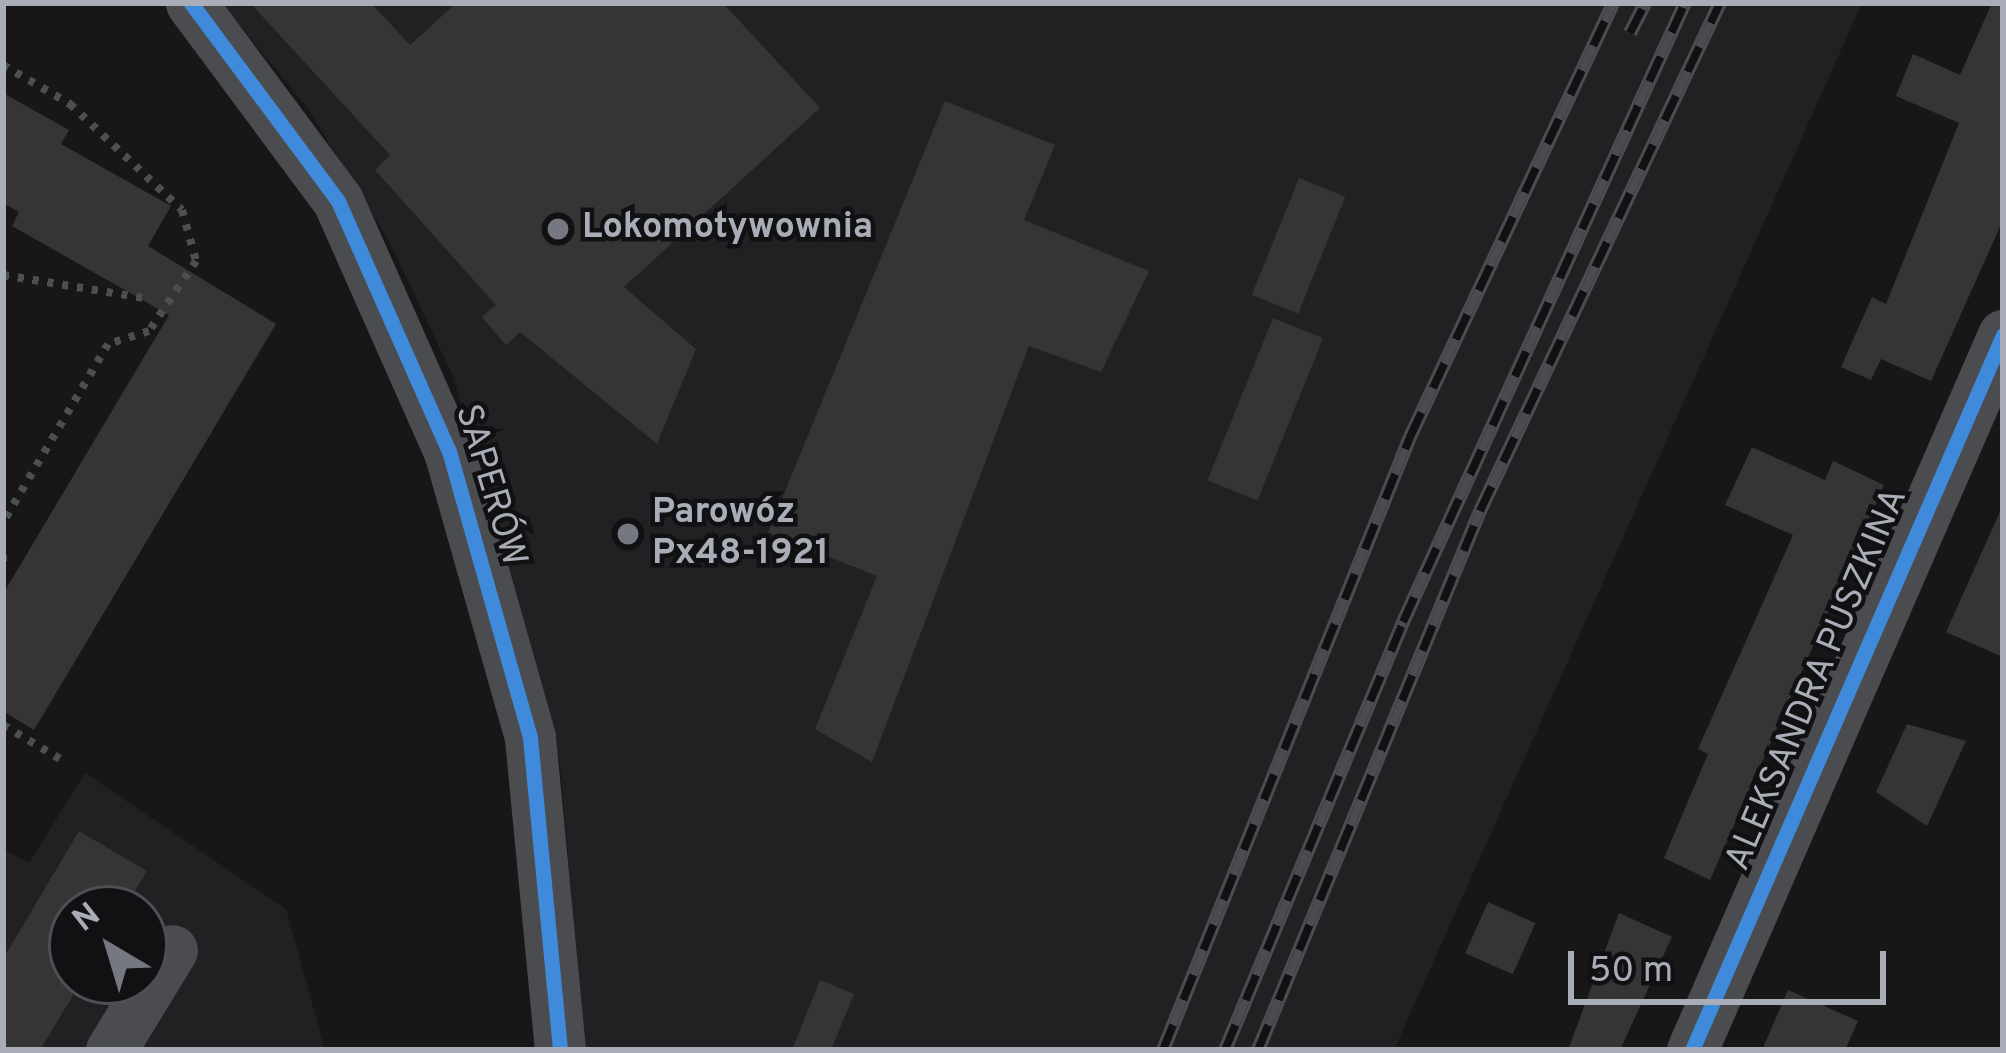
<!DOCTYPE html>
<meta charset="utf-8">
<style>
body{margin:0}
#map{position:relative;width:2006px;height:1053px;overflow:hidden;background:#171717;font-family:Overpass,sans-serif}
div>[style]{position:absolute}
.built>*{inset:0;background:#212123}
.building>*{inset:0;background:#353536;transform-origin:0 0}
.path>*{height:8px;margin-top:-4px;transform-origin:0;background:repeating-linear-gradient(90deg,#4d4e52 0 6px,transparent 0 15px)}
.minor>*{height:51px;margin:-25.5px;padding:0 25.5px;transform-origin:25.5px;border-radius:25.5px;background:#4b4c50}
.rail>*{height:14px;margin-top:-7px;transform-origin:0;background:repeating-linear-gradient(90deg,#111113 0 27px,#4b4c4f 0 54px);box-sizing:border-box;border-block:3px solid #4b4c4f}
.cycleway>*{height:15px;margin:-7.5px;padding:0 7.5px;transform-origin:7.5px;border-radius:7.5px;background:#408adc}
.dots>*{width:33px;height:33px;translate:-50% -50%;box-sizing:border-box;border:6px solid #111113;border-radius:50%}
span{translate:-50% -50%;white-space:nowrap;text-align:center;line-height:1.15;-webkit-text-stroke:9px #111113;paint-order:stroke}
.poi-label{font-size:36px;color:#a8adb8;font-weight:700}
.left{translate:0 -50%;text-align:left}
.street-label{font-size:36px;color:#a8adb8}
.frame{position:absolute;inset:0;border:6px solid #a8adb8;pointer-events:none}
.north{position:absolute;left:48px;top:885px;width:120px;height:120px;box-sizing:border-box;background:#111113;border:3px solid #4d4f55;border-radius:50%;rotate:322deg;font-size:33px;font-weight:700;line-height:48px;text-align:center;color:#a8adb8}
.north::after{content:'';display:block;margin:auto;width:42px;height:54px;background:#757880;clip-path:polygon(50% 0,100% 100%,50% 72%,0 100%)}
.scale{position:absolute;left:1568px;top:951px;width:318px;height:54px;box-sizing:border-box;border:6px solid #a8adb8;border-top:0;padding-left:15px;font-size:36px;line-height:42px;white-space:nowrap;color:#a8adb8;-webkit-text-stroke:9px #111113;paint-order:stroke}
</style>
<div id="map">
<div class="built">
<i style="clip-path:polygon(221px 3px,1862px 3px,1394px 1050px,585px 1050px,560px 765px,453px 376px,390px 243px,307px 107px)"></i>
<i style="clip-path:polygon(evenodd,85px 773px,286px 909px,325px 1050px,3px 1050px,3px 849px,29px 863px,85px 773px,72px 909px,144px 909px,144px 981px,72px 981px,72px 909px)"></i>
</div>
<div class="building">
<i style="clip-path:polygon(250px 3px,371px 3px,410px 45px,456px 3px,723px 3px,820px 108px,624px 287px,696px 349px,657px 444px,520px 332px,506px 345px,482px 317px,496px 305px,375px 170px,390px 155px)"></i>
<i style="clip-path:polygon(1992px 3px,2003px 3px,2003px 220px,1931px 381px,1881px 359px,1871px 380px,1841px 367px,1872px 297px,1886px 304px,1959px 123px,1896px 96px,1913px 54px,1960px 75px)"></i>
<i style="clip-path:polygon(3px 93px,69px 130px,61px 144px,171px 206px,148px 246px,276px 324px,34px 730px,3px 711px,3px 594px,169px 315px,12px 226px,19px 212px,3px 203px)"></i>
<i style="clip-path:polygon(945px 101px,1055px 145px,1024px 220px,1149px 271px,1101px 372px,1029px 346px,872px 762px,815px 729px,877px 576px,768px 533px)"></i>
<i style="left:1299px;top:178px;width:50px;height:126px;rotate:22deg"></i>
<i style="left:1273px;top:318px;width:54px;height:175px;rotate:22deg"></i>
<i style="clip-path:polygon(1752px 447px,1825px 480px,1833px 461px,1884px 485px,1710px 880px,1664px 858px,1708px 754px,1698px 749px,1793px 535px,1725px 505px)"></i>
<i style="clip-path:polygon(2003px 505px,2003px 657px,1946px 632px)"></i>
<i style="clip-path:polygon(1907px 724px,1966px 741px,1927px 826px,1876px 792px)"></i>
<i style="clip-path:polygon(79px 831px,147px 871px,124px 909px,72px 909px,72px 997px,40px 1050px,3px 1050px,3px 959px)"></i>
<i style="left:1488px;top:902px;width:52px;height:56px;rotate:24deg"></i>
<i style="clip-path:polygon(1619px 913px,1672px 937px,1620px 1050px,1568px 1050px)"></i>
<i style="clip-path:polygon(820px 980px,854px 994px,831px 1050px,792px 1050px)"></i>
<i style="clip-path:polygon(1788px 990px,1858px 1021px,1845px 1050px,1762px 1050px)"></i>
</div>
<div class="path">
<i style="left:3px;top:65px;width:78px;rotate:30.2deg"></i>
<i style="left:70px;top:104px;width:154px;rotate:43.4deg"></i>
<i style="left:182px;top:210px;width:53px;rotate:74.6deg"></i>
<i style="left:196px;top:261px;width:84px;rotate:123.9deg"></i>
<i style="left:149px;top:331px;width:43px;rotate:162.4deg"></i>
<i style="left:108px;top:344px;width:207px;rotate:120.5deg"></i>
<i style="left:3px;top:275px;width:148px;rotate:9.3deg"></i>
<i style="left:3px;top:555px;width:7px;rotate:90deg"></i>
<i style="left:3px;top:725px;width:69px;rotate:30.7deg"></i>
</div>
<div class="minor">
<i style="left:191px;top:3px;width:247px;rotate:53.4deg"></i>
<i style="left:338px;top:201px;width:274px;rotate:66.1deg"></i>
<i style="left:449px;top:451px;width:298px;rotate:74.2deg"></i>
<i style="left:530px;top:738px;width:313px;rotate:84.5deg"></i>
<i style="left:111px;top:1050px;width:117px;rotate:-58.6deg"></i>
<i style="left:1692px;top:1050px;width:780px;rotate:-66.49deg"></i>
</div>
<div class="rail">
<i style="left:1630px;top:33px;width:34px;rotate:-63deg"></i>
<i style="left:1163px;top:1050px;width:661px;rotate:-68.05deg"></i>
<i style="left:1410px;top:437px;width:479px;rotate:-64.9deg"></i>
<i style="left:1225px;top:1050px;width:464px;rotate:-67.4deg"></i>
<i style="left:1403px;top:622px;width:680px;rotate:-65.51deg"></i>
<i style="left:1258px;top:1050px;width:583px;rotate:-67.61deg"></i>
<i style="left:1480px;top:511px;width:562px;rotate:-64.71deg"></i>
</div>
<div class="cycleway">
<i style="left:191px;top:3px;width:247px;rotate:53.4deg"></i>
<i style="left:338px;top:201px;width:274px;rotate:66.1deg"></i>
<i style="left:449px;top:451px;width:298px;rotate:74.2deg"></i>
<i style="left:530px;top:738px;width:313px;rotate:84.5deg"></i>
<i style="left:1692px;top:1050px;width:780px;rotate:-66.49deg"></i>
</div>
<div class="dots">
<i style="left:558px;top:229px;background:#757880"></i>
<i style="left:628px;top:534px;background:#757880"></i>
</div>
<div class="poi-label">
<span class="left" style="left:582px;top:229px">Lokomotywownia</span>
<span class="left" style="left:652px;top:534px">Parowóz<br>Px48-1921</span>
</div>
<div class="street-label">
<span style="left:489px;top:486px;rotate:73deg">SAPERÓW</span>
<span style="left:1818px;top:680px;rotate:-67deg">ALEKSANDRA PUSZKINA</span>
</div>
<div class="frame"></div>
<div class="north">N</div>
<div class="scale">50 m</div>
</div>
